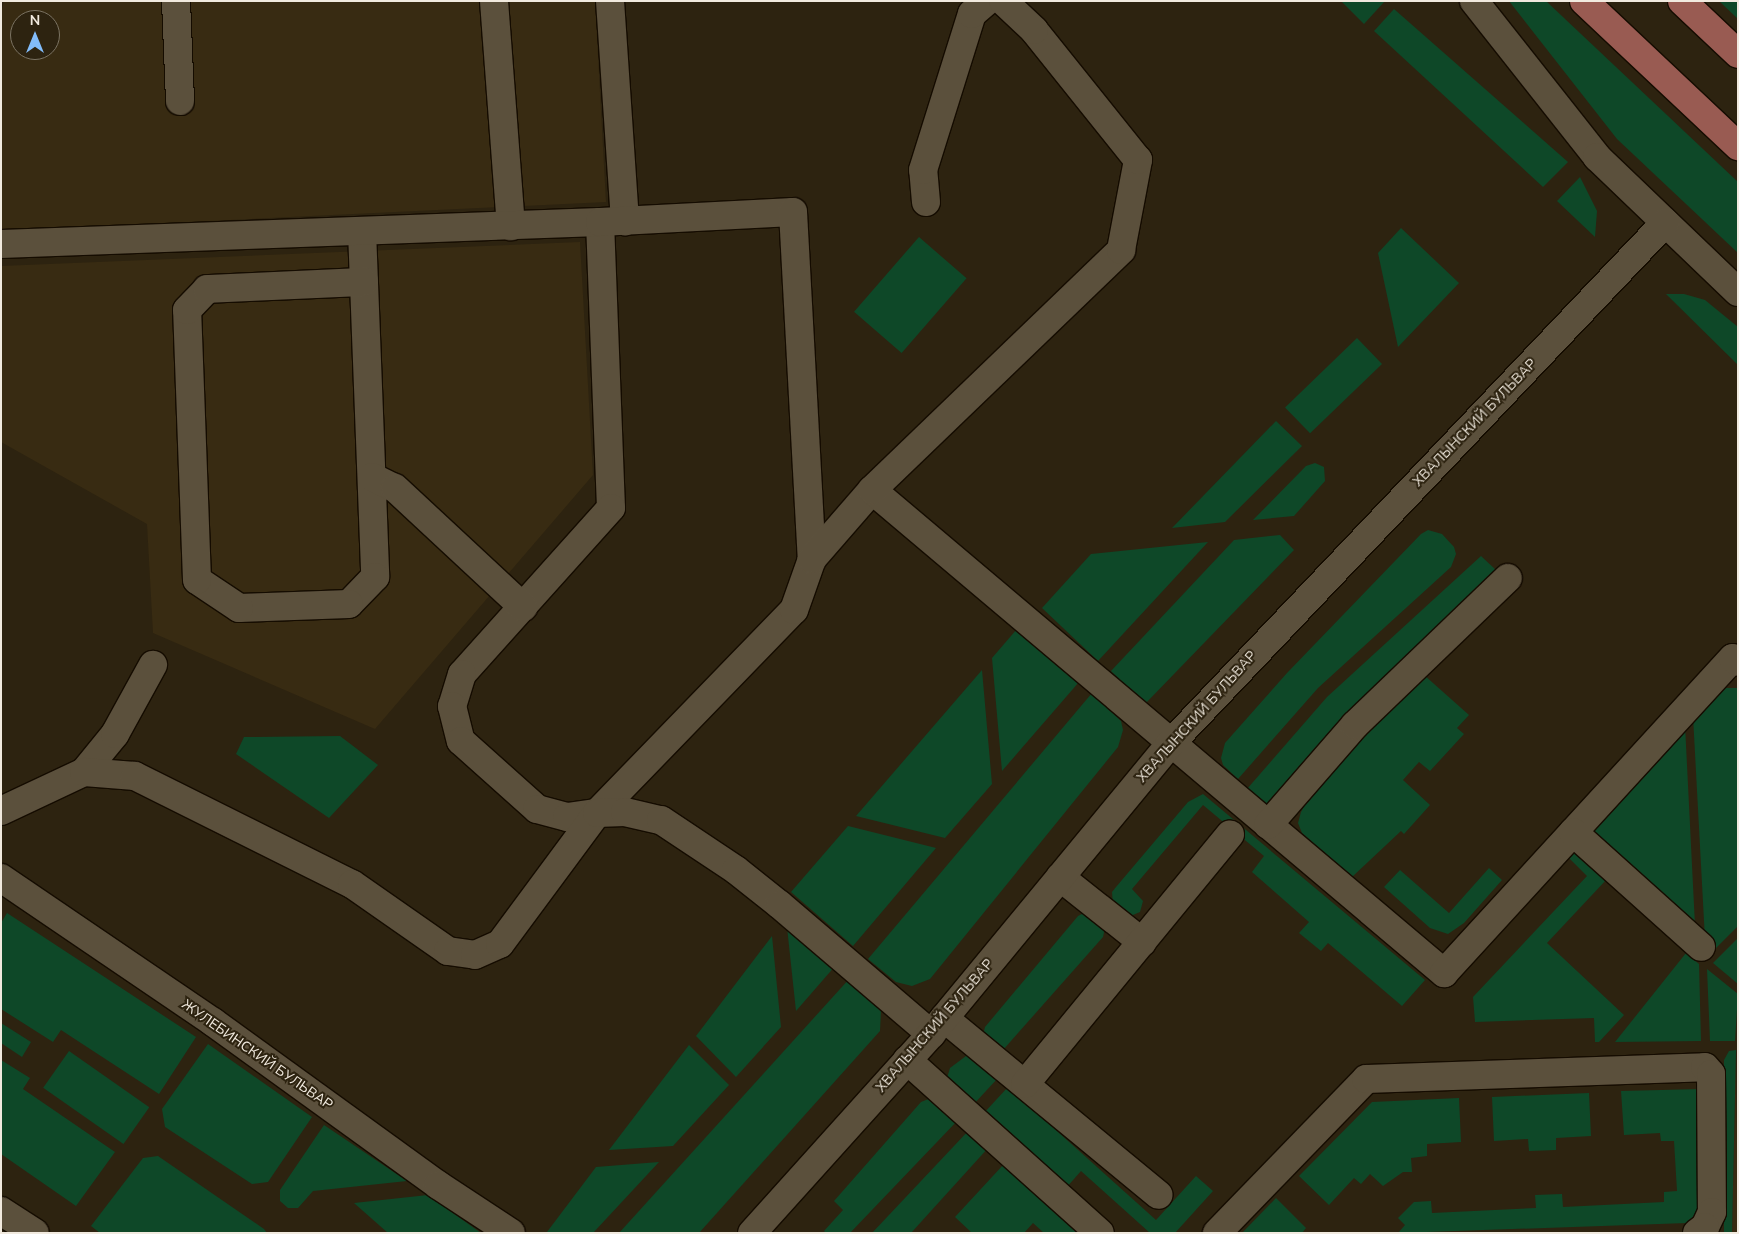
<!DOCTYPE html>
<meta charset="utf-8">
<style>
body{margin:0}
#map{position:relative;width:1739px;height:1234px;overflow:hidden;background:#2d2310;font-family:"Nunito Sans",sans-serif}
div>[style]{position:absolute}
.built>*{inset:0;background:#382b12}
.green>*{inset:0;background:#0e4828;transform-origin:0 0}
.roads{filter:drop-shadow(1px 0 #150c00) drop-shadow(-1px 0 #150c00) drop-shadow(0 1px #150c00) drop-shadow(0 -1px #150c00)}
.minor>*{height:28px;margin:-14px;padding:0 14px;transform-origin:14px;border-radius:14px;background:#5b503c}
.major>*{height:28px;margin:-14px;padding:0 14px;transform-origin:14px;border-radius:14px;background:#995b52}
span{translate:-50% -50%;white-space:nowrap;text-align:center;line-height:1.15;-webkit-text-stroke:4px #2d2310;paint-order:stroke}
.street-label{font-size:14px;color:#f1eadf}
.frame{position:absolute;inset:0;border:2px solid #f1eadf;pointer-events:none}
.north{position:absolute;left:10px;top:10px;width:50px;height:50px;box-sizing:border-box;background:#2d2310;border:1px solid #7b7363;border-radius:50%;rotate:0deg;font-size:14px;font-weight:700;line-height:20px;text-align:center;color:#f1eadf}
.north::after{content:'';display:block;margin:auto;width:18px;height:22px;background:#82bcfa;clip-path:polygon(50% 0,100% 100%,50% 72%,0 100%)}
</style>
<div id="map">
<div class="built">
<i style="clip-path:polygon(evenodd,4px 1px,595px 1px,606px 202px,1px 231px,1px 13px,4px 1px,20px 20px,50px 20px,50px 50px,20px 50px,20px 20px)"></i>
<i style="clip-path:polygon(580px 242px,593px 475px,375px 729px,153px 633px,147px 524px,1px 442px,1px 266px)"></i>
<i style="clip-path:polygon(1736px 1050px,1738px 1233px,1732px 1233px)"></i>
</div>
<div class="green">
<i style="clip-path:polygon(1341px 1px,1385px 1px,1364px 24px)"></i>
<i style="clip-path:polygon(1509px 1px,1546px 1px,1738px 182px,1738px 253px,1617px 139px)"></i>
<i style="clip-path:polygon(1719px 1px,1738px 1px,1738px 19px)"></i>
<i style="clip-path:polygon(1394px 9px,1568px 162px,1543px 187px,1374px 31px)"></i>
<i style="clip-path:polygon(1580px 177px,1597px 211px,1595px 237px,1557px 201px)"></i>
<i style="clip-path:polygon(1401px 228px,1459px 283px,1398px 347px,1378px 253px)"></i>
<i style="left:919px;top:237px;width:63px;height:99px;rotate:41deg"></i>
<i style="clip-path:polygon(1666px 294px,1684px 294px,1705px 300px,1738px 327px,1738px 365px)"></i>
<i style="left:1357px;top:338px;width:36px;height:100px;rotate:46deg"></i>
<i style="clip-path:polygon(1276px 421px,1302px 446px,1225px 522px,1172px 528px)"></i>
<i style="clip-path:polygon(1315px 463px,1324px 467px,1325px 481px,1294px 516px,1253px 520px,1306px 466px)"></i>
<i style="clip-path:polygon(1428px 530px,1442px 534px,1454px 547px,1456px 554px,1451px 567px,1318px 688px,1238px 779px,1223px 765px,1221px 758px,1225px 743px,1287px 673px,1421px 534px)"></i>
<i style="clip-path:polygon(1280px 535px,1294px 550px,1145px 704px,1111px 671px,1234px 540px)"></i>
<i style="clip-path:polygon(1208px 542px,1098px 661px,1042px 608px,1091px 554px)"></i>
<i style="clip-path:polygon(1481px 556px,1497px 571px,1272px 803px,1263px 803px,1247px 789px,1327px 697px)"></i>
<i style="clip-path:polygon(1017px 629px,1079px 682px,1002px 771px,992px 658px)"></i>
<i style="clip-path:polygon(982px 670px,992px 784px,945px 838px,856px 816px)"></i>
<i style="clip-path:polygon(1424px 675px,1469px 715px,1457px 728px,1464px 734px,1430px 771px,1419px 762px,1403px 780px,1430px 805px,1404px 834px,1401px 831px,1352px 877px,1302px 833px,1298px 823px,1301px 812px,1308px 799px,1366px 735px)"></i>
<i style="clip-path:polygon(1724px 688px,1738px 688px,1738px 926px,1706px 958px,1693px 716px)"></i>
<i style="clip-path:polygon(1092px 693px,1121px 721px,1123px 730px,1118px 747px,930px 979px,912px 986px,896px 982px,868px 959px)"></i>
<i style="clip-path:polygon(1685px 725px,1695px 925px,1592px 831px)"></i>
<i style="clip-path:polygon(340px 736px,378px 765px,329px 818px,236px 754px,244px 737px)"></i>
<i style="clip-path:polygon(1203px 794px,1425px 980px,1402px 1006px,1328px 943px,1321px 951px,1299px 933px,1309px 922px,1252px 872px,1264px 856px,1203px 805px,1132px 889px,1143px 901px,1140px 912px,1128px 917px,1113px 905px,1112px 892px,1116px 887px,1188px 802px)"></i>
<i style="clip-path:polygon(848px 826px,936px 848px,853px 946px,791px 892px)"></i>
<i style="clip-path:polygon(1573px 850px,1607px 879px,1547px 943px,1624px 1015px,1599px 1042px,1595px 1042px,1594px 1018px,1475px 1022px,1473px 997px,1587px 876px,1566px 855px)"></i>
<i style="clip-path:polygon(1489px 868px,1502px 880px,1464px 923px,1448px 934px,1430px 928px,1384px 887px,1400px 870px,1449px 913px)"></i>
<i style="clip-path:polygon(1086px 912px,1105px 928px,1103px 937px,1003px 1050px,983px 1035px,985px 1027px,1078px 916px)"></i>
<i style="clip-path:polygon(7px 913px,196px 1037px,159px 1094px,61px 1030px,53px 1042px,1px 1009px,1px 923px)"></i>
<i style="clip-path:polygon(787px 927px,836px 965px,796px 1011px)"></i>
<i style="clip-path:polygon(772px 936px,781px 1027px,736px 1077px,696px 1036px)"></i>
<i style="clip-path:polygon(1738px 938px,1738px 984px,1713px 963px)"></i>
<i style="clip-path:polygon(1686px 953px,1699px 964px,1701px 1041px,1615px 1042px)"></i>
<i style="clip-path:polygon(1707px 969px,1738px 994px,1735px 1041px,1710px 1041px)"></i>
<i style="clip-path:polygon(850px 978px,881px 1010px,880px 1031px,699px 1233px,619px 1233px)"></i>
<i style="clip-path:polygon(1px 1023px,31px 1042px,22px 1057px,1px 1043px)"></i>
<i style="clip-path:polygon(208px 1044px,312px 1117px,268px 1182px,252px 1184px,165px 1127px,162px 1109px)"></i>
<i style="clip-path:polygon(689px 1045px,729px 1085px,673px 1146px,609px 1150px)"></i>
<i style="clip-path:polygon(1736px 1050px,1732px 1233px,1724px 1233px,1724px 1060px,1729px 1051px)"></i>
<i style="left:69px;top:1051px;width:98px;height:45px;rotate:35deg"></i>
<i style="clip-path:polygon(966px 1056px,972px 1056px,998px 1078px,973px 1105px,947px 1078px,950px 1068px)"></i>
<i style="clip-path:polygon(1px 1060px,30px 1078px,23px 1089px,115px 1152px,76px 1206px,1px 1154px)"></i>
<i style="clip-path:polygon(1008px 1087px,1156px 1220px,1196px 1176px,1213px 1191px,1175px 1233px,1150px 1233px,1081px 1171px,1066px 1188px,983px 1114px)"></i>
<i style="clip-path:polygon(1701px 1089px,1699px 1208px,1695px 1218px,1687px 1223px,1398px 1233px,1405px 1225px,1398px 1218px,1414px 1202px,1431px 1201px,1432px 1213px,1536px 1208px,1535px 1195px,1562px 1194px,1563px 1207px,1664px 1202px,1664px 1192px,1677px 1191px,1674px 1141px,1661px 1141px,1660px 1133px,1624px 1135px,1621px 1091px)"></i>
<i style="clip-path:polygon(1589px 1093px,1591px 1136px,1556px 1138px,1556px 1150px,1529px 1151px,1528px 1139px,1494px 1141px,1492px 1097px)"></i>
<i style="clip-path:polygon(931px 1098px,959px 1119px,850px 1233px,826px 1233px,824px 1231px,843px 1210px,834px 1201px,921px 1102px)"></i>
<i style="clip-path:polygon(1459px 1098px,1461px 1142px,1427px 1144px,1427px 1156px,1411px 1158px,1412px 1172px,1403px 1172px,1383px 1186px,1370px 1174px,1361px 1184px,1354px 1178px,1329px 1205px,1299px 1176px,1372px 1102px)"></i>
<i style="clip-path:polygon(324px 1125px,407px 1181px,313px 1191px,298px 1208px,288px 1208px,280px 1201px,280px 1190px)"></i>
<i style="clip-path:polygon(970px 1129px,989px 1147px,911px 1233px,872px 1233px)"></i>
<i style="clip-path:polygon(158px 1156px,264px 1229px,267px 1233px,100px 1233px,91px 1226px,143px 1158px)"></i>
<i style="clip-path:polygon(659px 1162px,593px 1233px,547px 1232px,596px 1167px)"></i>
<i style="clip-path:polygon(1004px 1164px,1077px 1233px,1044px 1233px,1033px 1223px,1024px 1233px,972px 1233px,955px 1217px)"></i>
<i style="clip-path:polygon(428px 1195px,481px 1233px,388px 1233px,354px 1203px)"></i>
<i style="clip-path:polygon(1276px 1198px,1306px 1228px,1302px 1233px,1242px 1233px)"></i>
</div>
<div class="roads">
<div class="minor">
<i style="left:176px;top:1px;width:100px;rotate:87.7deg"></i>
<i style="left:494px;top:1px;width:226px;rotate:85.7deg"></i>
<i style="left:610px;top:1px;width:221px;rotate:86.1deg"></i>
<i style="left:1474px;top:1px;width:199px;rotate:51.7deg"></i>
<i style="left:1597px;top:157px;width:195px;rotate:43.8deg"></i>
<i style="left:926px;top:202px;width:32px;rotate:-95deg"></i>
<i style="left:923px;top:170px;width:164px;rotate:-72.6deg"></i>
<i style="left:972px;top:14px;width:20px;rotate:-41deg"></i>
<i style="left:600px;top:222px;width:286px;rotate:87.8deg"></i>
<i style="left:611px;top:508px;width:223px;rotate:131.9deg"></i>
<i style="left:462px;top:674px;width:34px;rotate:107deg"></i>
<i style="left:452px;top:706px;width:36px;rotate:76deg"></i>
<i style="left:461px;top:741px;width:102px;rotate:41.8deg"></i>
<i style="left:537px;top:809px;width:31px;rotate:15deg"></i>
<i style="left:567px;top:817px;width:30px;rotate:-8deg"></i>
<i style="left:597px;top:813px;width:283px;rotate:-45.9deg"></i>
<i style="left:794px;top:610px;width:54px;rotate:-70.6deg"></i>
<i style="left:362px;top:231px;width:346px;rotate:87.8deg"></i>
<i style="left:375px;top:577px;width:37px;rotate:134deg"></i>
<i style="left:349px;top:604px;width:110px;rotate:177.9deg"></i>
<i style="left:239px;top:608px;width:50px;rotate:-146.3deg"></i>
<i style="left:197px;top:580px;width:270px;rotate:-92.1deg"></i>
<i style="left:187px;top:310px;width:29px;rotate:-46deg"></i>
<i style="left:207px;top:289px;width:157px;rotate:-2.6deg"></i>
<i style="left:1px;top:244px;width:599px;rotate:-2.1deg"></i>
<i style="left:600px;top:222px;width:193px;rotate:-3deg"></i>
<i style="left:793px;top:212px;width:348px;rotate:86.9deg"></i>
<i style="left:812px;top:559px;width:91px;rotate:-49deg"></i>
<i style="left:872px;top:490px;width:749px;rotate:40.18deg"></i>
<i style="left:1444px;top:973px;width:427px;rotate:-47.5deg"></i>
<i style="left:1733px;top:658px;width:6px;rotate:39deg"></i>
<i style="left:372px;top:477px;width:25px;rotate:26deg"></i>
<i style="left:395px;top:488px;width:175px;rotate:42.9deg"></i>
<i style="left:872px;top:490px;width:346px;rotate:-43.9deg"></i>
<i style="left:1121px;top:250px;width:92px;rotate:-79.3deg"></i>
<i style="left:1138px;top:160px;width:166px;rotate:-128.7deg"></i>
<i style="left:1034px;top:30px;width:42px;rotate:-136.9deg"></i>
<i style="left:84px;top:772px;width:49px;rotate:-50.8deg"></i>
<i style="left:115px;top:734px;width:79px;rotate:-61.2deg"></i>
<i style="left:1px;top:811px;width:92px;rotate:-25.2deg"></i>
<i style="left:84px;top:772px;width:51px;rotate:4.5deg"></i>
<i style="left:135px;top:776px;width:242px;rotate:26.5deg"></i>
<i style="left:352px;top:884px;width:117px;rotate:34.9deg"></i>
<i style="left:448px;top:951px;width:27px;rotate:8deg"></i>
<i style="left:475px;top:955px;width:27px;rotate:-24deg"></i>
<i style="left:500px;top:944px;width:163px;rotate:-53.5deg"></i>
<i style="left:597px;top:813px;width:28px;rotate:-2deg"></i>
<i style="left:625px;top:812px;width:37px;rotate:13deg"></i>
<i style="left:661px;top:820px;width:90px;rotate:33.7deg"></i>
<i style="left:736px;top:870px;width:56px;rotate:38.5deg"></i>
<i style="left:780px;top:905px;width:199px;rotate:40.5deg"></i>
<i style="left:1268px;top:825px;width:133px;rotate:-49deg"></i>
<i style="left:1355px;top:725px;width:212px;rotate:-43.9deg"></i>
<i style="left:1573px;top:832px;width:172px;rotate:41.9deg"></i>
<i style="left:1060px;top:877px;width:105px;rotate:38.4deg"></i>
<i style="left:1px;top:878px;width:256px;rotate:34.2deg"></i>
<i style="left:213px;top:1022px;width:278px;rotate:35.9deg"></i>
<i style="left:438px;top:1185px;width:87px;rotate:33.3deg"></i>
<i style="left:944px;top:1018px;width:278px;rotate:39.5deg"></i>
<i style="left:907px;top:1060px;width:259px;rotate:41.9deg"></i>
<i style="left:1025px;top:1084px;width:323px;rotate:-50.6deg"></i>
<i style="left:1px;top:1211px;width:40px;rotate:32.9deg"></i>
<i style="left:752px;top:1233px;width:268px;rotate:-48deg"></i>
<i style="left:931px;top:1034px;width:376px;rotate:-50.5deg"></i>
<i style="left:1170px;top:744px;width:719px;rotate:-46.47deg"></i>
<i style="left:1217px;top:1233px;width:214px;rotate:-45.9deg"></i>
<i style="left:1366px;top:1079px;width:339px;rotate:-2deg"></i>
<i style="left:1705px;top:1067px;width:9px;rotate:49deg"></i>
<i style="left:1711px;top:1074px;width:138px;rotate:89.6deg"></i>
<i style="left:1712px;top:1212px;width:17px;rotate:115deg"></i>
<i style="left:1705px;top:1227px;width:10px;rotate:143deg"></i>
</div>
<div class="major">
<i style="left:1584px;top:1px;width:212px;rotate:43.3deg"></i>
<i style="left:1682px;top:1px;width:77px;rotate:43.4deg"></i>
</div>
</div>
<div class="street-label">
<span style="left:1475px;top:423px;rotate:-46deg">ХВАЛЫНСКИЙ БУЛЬВАР</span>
<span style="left:1197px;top:717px;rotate:-48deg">ХВАЛЫНСКИЙ БУЛЬВАР</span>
<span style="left:935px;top:1026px;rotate:-49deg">ХВАЛЫНСКИЙ БУЛЬВАР</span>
<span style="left:257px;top:1055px;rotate:35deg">ЖУЛЕБИНСКИЙ БУЛЬВАР</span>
</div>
<div class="frame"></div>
<div class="north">N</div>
</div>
